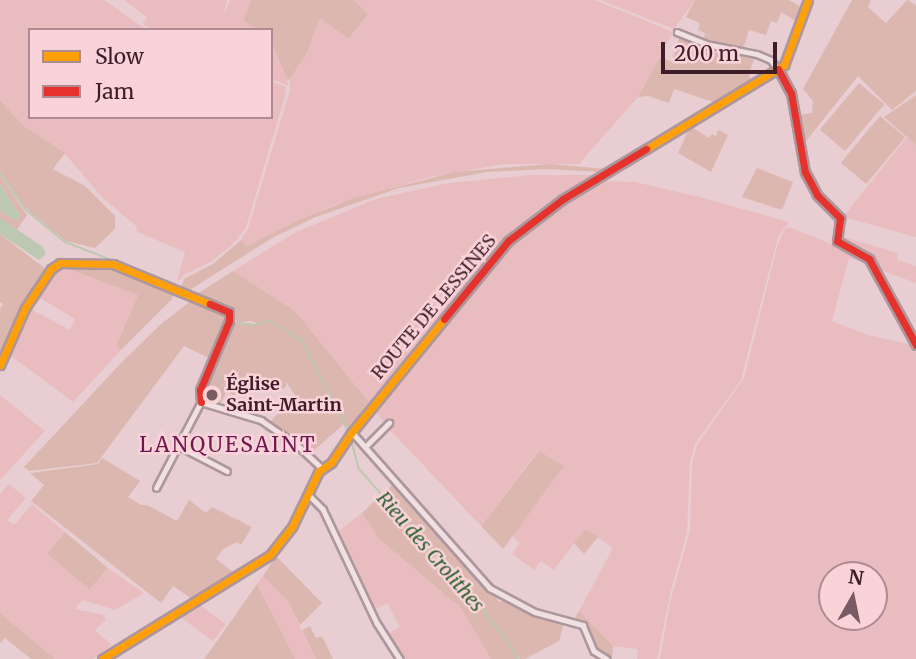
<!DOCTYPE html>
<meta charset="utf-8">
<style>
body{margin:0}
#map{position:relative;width:916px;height:659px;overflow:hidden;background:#e8ced2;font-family:Merriweather,serif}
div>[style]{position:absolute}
.farmland>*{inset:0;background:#e9bdbf}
.green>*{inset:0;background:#dcb7b0;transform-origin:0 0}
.cemetery>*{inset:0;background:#d6b6b0}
.water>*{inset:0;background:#bdc8b2}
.stream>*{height:2px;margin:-1px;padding:0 1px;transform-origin:1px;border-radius:1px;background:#bdc8b2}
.roads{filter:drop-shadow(2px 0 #ad979c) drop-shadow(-2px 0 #ad979c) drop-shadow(0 2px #ad979c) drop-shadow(0 -2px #ad979c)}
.street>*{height:4.5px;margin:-2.25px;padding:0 2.25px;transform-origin:2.25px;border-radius:2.25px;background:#f0e0e2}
.slow>*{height:7px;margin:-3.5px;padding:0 3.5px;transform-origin:3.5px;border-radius:3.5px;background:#ff9f0a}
.jam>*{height:7px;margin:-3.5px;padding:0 3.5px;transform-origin:3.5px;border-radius:3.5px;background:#e5322d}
.dots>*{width:19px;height:19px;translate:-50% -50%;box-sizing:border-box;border:4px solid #fad3d9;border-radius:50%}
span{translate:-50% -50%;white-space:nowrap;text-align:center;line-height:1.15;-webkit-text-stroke:5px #fad3d9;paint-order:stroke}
.street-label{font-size:18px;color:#3e1d29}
.poi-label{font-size:18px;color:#3e1d29;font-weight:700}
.left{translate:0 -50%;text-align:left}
.water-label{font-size:19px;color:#2a602f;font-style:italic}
.quarter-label{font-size:21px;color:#701750;letter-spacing:2px}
.legend{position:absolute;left:28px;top:28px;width:245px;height:91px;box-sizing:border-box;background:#fad3d9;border:2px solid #af8a93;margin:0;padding:9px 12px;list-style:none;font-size:21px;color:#3e1d29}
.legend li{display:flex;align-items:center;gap:14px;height:35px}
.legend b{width:35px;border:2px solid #af8a93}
.north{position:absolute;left:818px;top:561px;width:70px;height:70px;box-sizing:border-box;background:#fad3d9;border:2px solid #af8a93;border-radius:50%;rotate:9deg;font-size:19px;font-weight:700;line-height:28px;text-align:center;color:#3e1d29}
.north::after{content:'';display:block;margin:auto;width:24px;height:32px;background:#7a5b64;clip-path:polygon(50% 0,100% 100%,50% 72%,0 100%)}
.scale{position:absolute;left:661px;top:42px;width:116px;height:32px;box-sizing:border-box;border:4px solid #3e1d29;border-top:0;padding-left:9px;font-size:21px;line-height:24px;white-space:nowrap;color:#3e1d29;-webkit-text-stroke:5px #fad3d9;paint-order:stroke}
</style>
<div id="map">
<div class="farmland">
<i style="clip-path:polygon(0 0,104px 0,147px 30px,30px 30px,30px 117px,271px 117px,271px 82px,285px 86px,286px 93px,246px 227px,236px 241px,211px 262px,185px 274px,177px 282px,185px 252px,137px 232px,136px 226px,102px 197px,64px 153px,24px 126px,0 100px)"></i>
<i style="clip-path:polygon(124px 0,227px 0,224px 14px,230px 0,251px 0,243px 21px,258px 30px,155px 30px,143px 24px,147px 17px)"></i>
<i style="clip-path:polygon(354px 0,595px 0,673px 32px,638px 97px,579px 164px,505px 164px,430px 177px,334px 205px,247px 246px,241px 240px,248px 229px,290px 90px,290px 76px,307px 53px,320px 17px,350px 39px,368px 14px)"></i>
<i style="clip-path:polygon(600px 0,695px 0,674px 29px)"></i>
<i style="clip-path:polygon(271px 41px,280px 55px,288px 85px,271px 79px)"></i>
<i style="clip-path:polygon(907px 137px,916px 145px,916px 237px,843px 217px)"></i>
<i style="clip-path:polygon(530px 175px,594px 175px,537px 211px,501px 243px,369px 402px,295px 311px,233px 271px,296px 232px,376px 199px,449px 183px)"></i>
<i style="clip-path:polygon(603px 181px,635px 182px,700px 197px,789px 222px,778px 237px,741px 380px,695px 444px,690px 462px,687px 532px,670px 594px,657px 659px,637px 659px,638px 649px,613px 646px,579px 611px,613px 548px,585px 529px,554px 570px,541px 561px,534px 570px,512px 554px,520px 543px,512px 536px,564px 466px,538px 451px,481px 526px,387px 427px,374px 409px,516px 239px,566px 202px)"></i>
<i style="clip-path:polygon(evenodd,789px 227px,861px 256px,870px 265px,849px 258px,832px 321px,868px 335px,913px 345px,916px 353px,916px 659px,660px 659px,670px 602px,690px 530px,692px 463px,697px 445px,744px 378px,777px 247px,784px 230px,789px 227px,832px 575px,874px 575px,874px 617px,832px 617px,832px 575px)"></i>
<i style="clip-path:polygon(840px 236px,898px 253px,897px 260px,916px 266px,916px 283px,880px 270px,867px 252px,841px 241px)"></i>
<i style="clip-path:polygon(58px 265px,138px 295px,116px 346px,121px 350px,73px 402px,7px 353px,27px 307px,70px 330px,75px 319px,35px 295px)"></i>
<i style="clip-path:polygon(0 395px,45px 431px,0 480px)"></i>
<i style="clip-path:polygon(9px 484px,26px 498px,7px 520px,14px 525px,32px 504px,65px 532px,47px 553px,91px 589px,108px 568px,144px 593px,115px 610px,83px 600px,75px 609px,104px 615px,106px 620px,95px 630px,112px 645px,93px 659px,55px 659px,0 613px,0 494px)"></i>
<i style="clip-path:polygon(362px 513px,379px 539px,461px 608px,491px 659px,403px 659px,387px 634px,400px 627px,387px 603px,373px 610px,337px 532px)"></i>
<i style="clip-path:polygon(263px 576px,287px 600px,316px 659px,295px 659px,257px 584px)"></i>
<i style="clip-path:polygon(197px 603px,226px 624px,213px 641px,177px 615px)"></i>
</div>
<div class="green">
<i style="clip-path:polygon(251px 0,354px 0,368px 14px,349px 39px,320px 18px,307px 53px,288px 81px,271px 41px,271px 30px,258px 30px,243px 21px)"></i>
<i style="clip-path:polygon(695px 0,789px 0,801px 7px,796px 21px,781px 12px,777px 23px,771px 21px,766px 35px,749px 30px,743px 50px,703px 41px,705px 33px,698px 30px,700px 23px,686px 17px)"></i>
<i style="clip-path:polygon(852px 0,871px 0,868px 7px,886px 23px,907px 0,916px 5px,916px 91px,892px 110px,858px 76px,802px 146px,798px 115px,812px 113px,813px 101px,803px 89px)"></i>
<i style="clip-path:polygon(680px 35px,705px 46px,736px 52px,734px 66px,740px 52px,755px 55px,749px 75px,751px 79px,713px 102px,674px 89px,669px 103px,648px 96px,638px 97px,660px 57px,672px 62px)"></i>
<i style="left:859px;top:83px;width:33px;height:61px;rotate:40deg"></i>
<i style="clip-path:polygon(916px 95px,916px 145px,884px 117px)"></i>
<i style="clip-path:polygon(0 100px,24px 126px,65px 153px,53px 169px,85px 186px,115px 216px,115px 229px,95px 248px,66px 241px,30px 212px,12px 192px,0 171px)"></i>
<i style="left:880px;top:116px;width:33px;height:61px;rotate:40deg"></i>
<i style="clip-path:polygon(690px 126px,709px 138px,712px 134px,716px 136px,718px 130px,728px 135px,711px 172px,678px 153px)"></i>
<i style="clip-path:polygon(550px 164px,606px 169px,601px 172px,546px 169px,487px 172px,399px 188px,316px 217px,272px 238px,185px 293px,181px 288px,184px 279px,213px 264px,241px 240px,247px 246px,299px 220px,354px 198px,455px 172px)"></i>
<i style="clip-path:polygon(757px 168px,793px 182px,782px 210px,742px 197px)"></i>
<i style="clip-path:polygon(0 175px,27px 215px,17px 230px,0 218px,0 211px,16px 221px,20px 215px,0 184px)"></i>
<i style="clip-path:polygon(0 234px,47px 270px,0 362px,0 309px,3px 304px,0 302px)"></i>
<i style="clip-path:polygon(58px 265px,115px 266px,175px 292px,172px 299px,121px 350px,116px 346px,138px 295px)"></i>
<i style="clip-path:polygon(233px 271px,295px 311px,369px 402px,349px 428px,344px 424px,311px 453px,270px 422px,295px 395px,286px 382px,286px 387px,282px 389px,267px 387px,265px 377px,254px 378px,247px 373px,234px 396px,221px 387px,228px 378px,213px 368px,232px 319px,241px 325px,250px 323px,254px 326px,259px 324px,250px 321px,239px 323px,232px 317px,229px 307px,197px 294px)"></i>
<i style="clip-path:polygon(192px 300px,226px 313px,227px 318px,211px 359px,184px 346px,97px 463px,29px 471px,24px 467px,121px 363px,161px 324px)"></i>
<i style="clip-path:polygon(539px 451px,564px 466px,503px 549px,481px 526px)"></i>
<i style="clip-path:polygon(102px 458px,140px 481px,128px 497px,141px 505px,147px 505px,177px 521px,189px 500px,206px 513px,212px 507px,252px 527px,241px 545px,237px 542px,223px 549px,216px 559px,233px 572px,191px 598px,173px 586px,161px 603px,31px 501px,44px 485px,30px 473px,98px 464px)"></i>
<i style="clip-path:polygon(393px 484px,500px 602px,505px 599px,533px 614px,564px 623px,559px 641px,525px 659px,520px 659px,508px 643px,517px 659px,491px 659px,461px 608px,379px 539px,362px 513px)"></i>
<i style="clip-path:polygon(585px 529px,598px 537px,584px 554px,574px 543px)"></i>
<i style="left:65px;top:532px;width:56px;height:28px;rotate:40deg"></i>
<i style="clip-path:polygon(276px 556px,322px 603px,300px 625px,287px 600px,263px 576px)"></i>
<i style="clip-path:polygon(257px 584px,295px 659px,204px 659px,215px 644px)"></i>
<i style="clip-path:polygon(579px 611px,613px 646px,612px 658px,599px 654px,587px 625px,574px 620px)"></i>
<i style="clip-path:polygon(0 613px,55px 659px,31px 659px,5px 638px,0 643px)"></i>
<i style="clip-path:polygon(310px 626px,316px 638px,322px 636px,333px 659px,316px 659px,302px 630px)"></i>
</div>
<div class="cemetery">
<i style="clip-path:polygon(216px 370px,228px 378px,221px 386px,227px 391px,220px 404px,203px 401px,201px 391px)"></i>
</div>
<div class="water">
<i style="clip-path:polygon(0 184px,20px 215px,16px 221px,0 211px)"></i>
<i style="clip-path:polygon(0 218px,43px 247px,46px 254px,39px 260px,0 234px)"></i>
</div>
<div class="stream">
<i style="left:0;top:173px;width:45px;rotate:54.9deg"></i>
<i style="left:26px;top:210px;width:50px;rotate:39.4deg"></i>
<i style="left:65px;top:242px;width:47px;rotate:21.1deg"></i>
<i style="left:230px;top:319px;width:8px;rotate:30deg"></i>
<i style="left:237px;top:323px;width:17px;rotate:7deg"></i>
<i style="left:254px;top:325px;width:16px;rotate:-14deg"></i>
<i style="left:270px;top:321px;width:37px;rotate:31deg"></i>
<i style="left:302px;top:340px;width:100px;rotate:63.2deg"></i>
<i style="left:351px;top:440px;width:30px;rotate:75deg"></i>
<i style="left:359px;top:469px;width:163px;rotate:48.5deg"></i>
<i style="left:467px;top:591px;width:55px;rotate:50.9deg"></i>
<i style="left:502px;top:634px;width:30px;rotate:57deg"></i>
</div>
<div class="roads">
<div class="street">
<i style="left:677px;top:32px;width:31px;rotate:22deg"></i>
<i style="left:706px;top:44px;width:52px;rotate:11.1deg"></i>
<i style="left:757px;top:54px;width:15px;rotate:23deg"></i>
<i style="left:771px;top:60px;width:11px;rotate:52deg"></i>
<i style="left:352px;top:432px;width:208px;rotate:48.5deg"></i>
<i style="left:490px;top:588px;width:51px;rotate:28.1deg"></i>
<i style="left:535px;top:612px;width:50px;rotate:15.2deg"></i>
<i style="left:583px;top:625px;width:28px;rotate:67deg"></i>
<i style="left:594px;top:651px;width:15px;rotate:32deg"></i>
<i style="left:179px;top:446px;width:54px;rotate:27.5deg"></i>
<i style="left:365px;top:447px;width:34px;rotate:-45deg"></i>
<i style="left:156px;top:488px;width:97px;rotate:-62.4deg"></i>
<i style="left:201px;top:402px;width:63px;rotate:16.7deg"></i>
<i style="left:261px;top:420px;width:42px;rotate:34.4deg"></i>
<i style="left:296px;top:444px;width:35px;rotate:43deg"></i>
<i style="left:309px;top:495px;width:20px;rotate:45deg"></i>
<i style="left:323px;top:509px;width:126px;rotate:64.7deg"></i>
<i style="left:377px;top:623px;width:43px;rotate:57.4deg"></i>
</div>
<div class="slow">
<i style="left:646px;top:149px;width:162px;rotate:-31.3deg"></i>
<i style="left:784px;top:65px;width:69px;rotate:-69.7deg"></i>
<i style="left:0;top:365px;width:62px;rotate:-66.3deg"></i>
<i style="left:25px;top:308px;width:47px;rotate:-56.3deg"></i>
<i style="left:51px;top:269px;width:11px;rotate:-34deg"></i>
<i style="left:60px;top:263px;width:53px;rotate:1.1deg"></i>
<i style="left:113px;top:264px;width:105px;rotate:22.4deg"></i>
<i style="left:102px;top:659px;width:198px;rotate:-31.8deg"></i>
<i style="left:270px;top:555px;width:36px;rotate:-52deg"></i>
<i style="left:292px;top:527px;width:62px;rotate:-64.3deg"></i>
<i style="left:319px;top:471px;width:14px;rotate:-34deg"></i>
<i style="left:331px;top:463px;width:37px;rotate:-56deg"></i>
<i style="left:352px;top:432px;width:146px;rotate:-50.8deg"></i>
</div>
<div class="jam">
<i style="left:778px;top:69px;width:27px;rotate:62deg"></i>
<i style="left:791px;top:93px;width:80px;rotate:80deg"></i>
<i style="left:805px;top:172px;width:26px;rotate:62deg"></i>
<i style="left:817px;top:195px;width:33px;rotate:45deg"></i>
<i style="left:840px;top:218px;width:23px;rotate:97deg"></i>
<i style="left:837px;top:241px;width:37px;rotate:29deg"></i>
<i style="left:869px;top:259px;width:98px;rotate:61.3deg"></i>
<i style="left:444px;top:319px;width:101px;rotate:-50.6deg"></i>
<i style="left:508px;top:241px;width:69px;rotate:-37.4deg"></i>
<i style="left:563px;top:199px;width:97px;rotate:-31.1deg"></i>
<i style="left:201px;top:402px;width:12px;rotate:-95deg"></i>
<i style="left:200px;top:390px;width:75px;rotate:-67.2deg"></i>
<i style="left:229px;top:321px;width:9px;rotate:-90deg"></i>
<i style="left:229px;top:312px;width:21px;rotate:-157deg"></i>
</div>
</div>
<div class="dots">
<i style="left:212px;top:395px;background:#7a5b64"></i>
</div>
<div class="street-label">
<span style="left:434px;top:307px;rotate:-50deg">ROUTE DE LESSINES</span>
</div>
<div class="poi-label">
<span class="left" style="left:226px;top:395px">Église<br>Saint-Martin</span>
</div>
<div class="water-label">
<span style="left:430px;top:552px;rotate:49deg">Rieu des Crolithes</span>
</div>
<div class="quarter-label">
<span style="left:228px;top:445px">LANQUESAINT</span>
</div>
<ul class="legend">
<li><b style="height:9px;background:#ff9f0a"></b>Slow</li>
<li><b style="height:9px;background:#e5322d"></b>Jam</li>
</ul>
<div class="north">N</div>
<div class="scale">200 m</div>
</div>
